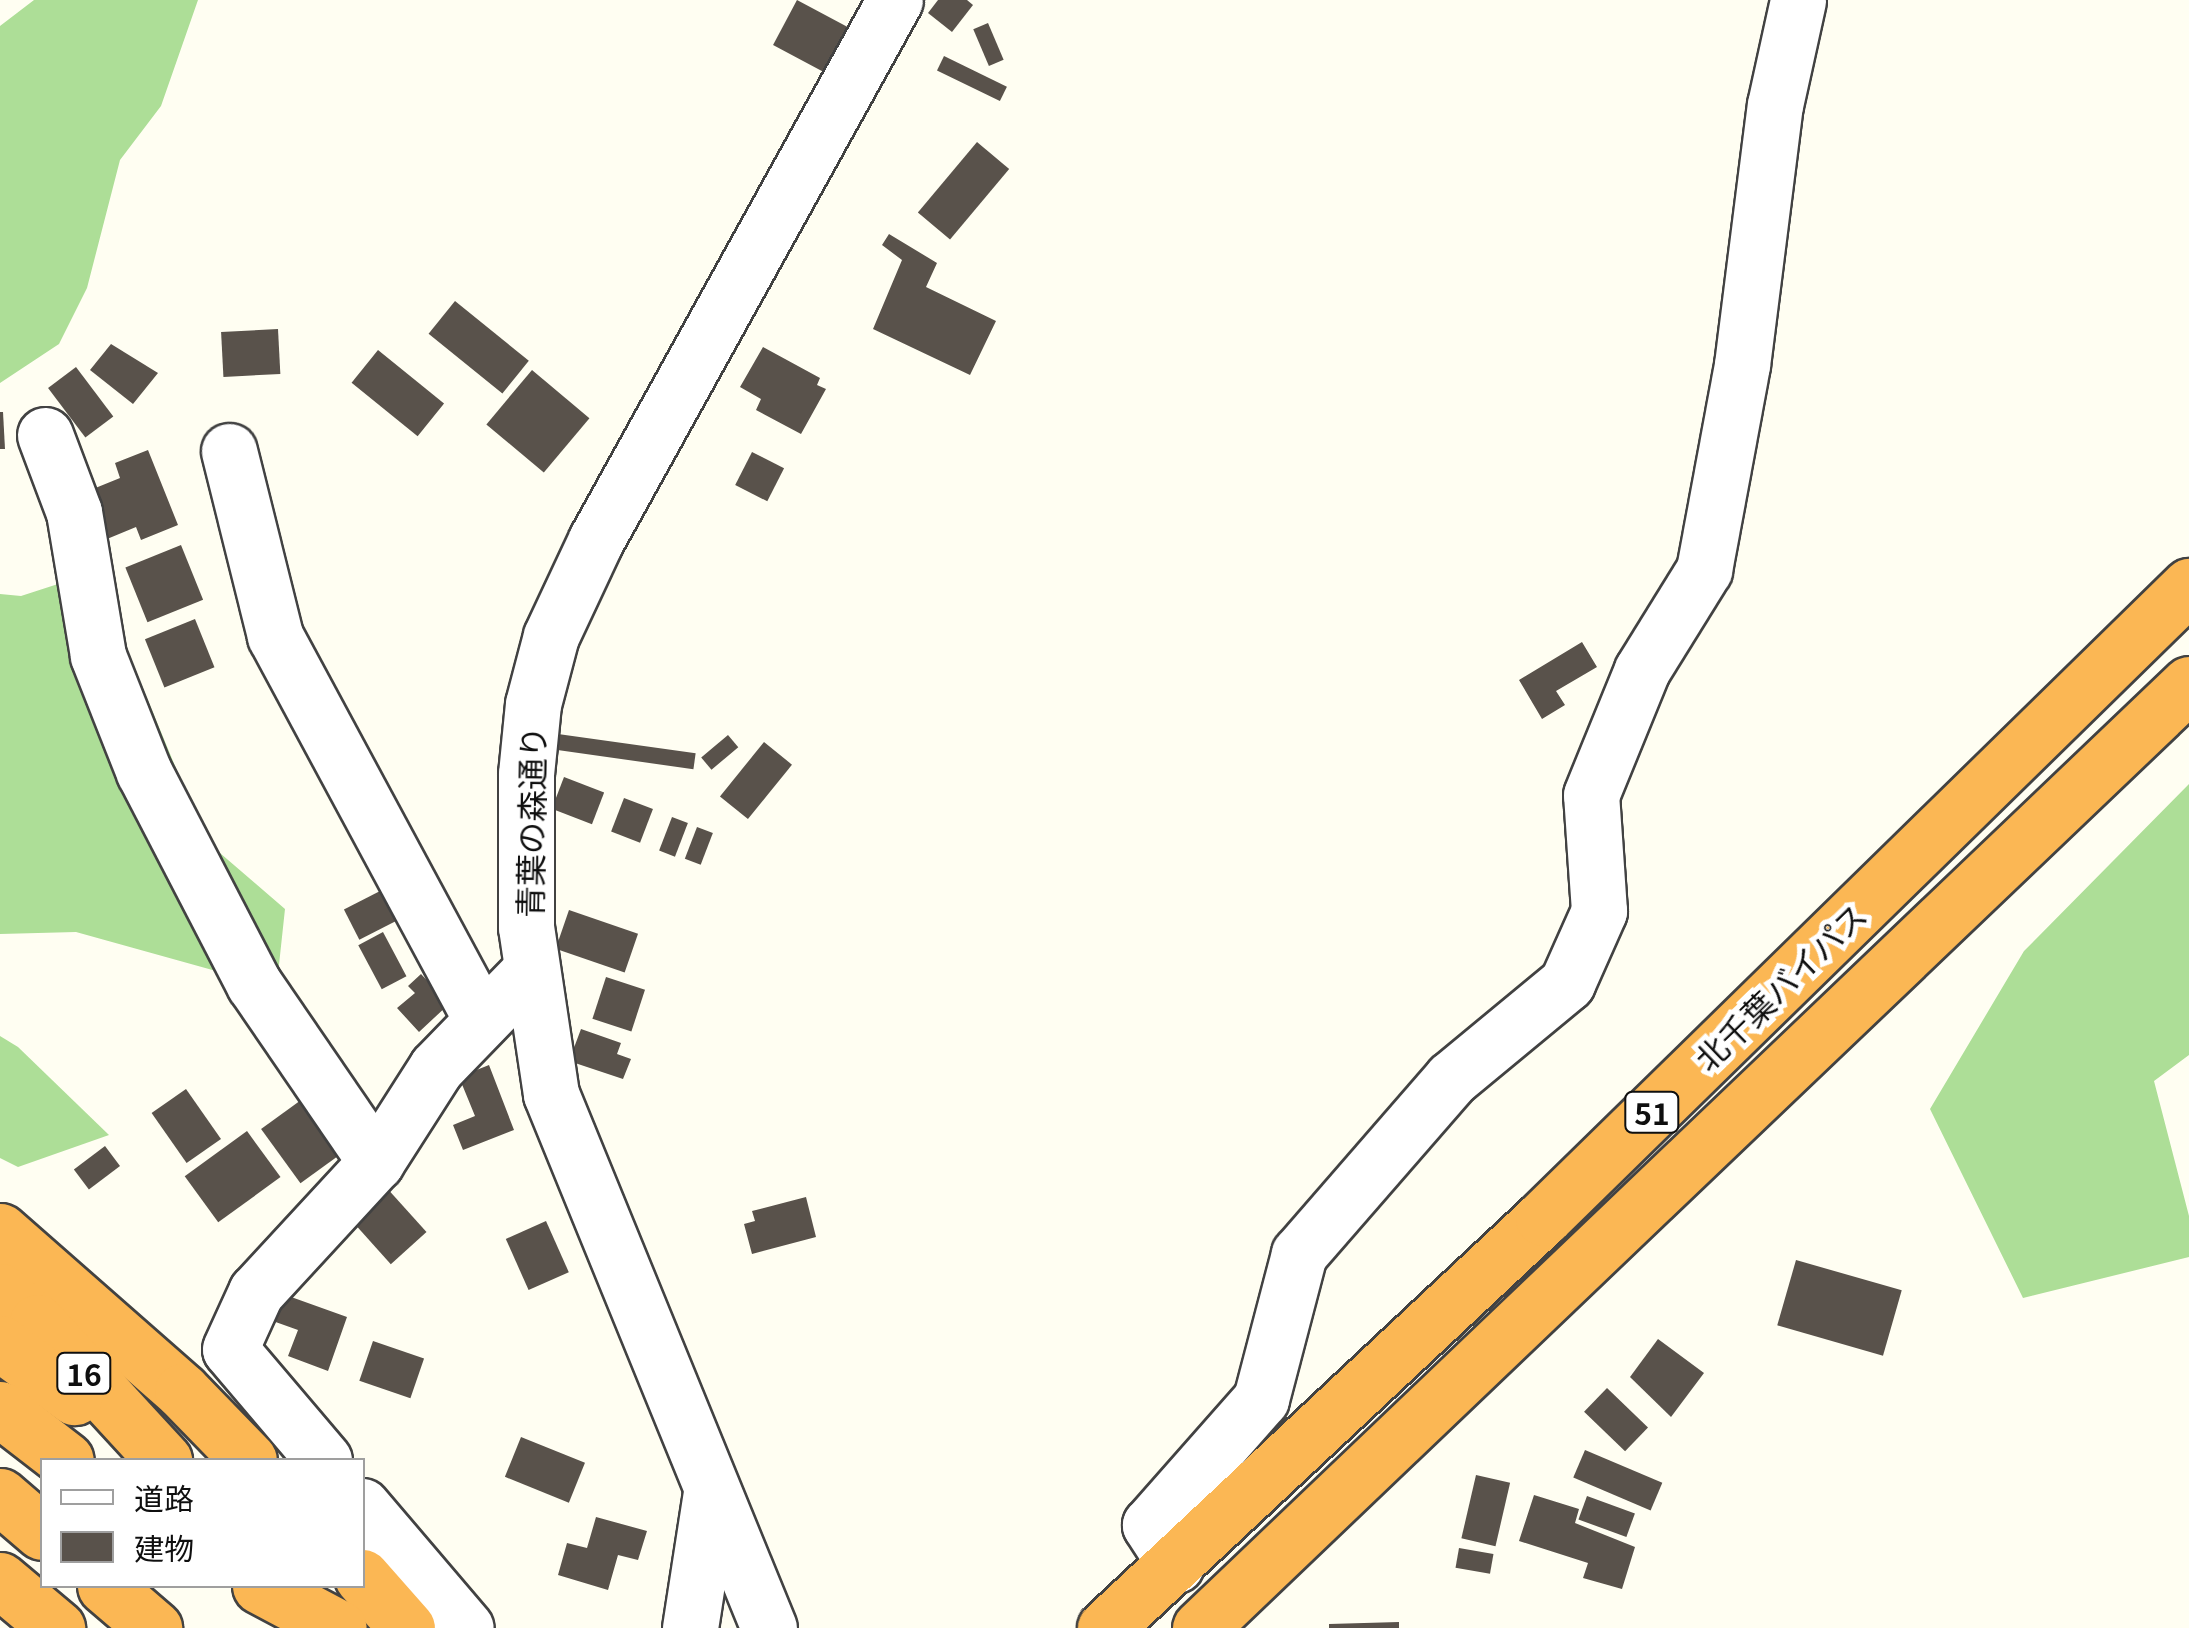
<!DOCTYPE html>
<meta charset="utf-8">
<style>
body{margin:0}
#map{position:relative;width:2189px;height:1628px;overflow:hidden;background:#fffef2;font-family:Georgia,"Noto Sans JP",serif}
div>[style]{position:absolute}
.forest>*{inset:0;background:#adde97}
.building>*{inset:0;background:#59524b;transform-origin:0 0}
.roads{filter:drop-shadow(2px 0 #424242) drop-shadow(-2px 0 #424242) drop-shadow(0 2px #424242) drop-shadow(0 -2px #424242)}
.minor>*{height:55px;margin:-27.5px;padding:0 27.5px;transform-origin:27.5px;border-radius:27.5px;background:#fff}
.highway>*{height:55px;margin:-27.5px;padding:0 27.5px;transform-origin:27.5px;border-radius:27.5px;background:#fbb754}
span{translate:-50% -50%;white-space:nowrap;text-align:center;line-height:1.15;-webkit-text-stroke:10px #fff;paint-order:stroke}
.shield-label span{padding:2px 8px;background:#fff;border:2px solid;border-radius:8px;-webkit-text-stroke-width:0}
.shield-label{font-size:30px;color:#0f0f0f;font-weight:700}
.street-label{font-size:32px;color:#0f0f0f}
.legend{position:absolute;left:40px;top:1458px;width:325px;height:130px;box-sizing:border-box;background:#fff;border:2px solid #9f9f9f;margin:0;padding:12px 18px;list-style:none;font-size:30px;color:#0f0f0f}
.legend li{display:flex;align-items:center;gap:20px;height:50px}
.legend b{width:50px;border:2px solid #9f9f9f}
</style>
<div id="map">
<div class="forest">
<i style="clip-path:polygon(34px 0,198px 0,161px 106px,120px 160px,87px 288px,59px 344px,0 383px,0 26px)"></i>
<i style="clip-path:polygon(95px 572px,206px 841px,285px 909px,278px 974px,234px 976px,76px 932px,0 934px,0 594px,21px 596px)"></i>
<i style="clip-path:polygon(2189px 784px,2189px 1055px,2154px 1081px,2189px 1216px,2189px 1257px,2023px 1298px,1930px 1109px,2024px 951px)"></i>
<i style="clip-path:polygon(0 1036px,18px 1047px,109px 1135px,18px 1167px,0 1158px)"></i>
</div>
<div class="building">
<i style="left:797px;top:0;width:60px;height:51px;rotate:28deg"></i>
<i style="clip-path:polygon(938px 0,967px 0,973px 5px,952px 32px,928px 13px)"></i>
<i style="left:988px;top:23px;width:40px;height:16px;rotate:67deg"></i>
<i style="left:944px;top:56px;width:70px;height:16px;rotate:26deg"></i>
<i style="left:977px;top:142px;width:42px;height:92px;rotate:40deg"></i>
<i style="clip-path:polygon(889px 234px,937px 263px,926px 287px,996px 321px,970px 375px,873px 329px,902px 260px,882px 245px)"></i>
<i style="left:455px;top:301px;width:95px;height:42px;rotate:39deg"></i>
<i style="left:278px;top:329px;width:45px;height:57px;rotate:87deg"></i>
<i style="clip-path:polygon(111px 344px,158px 373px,133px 404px,90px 370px)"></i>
<i style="clip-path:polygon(763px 347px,820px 378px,817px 385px,826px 389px,801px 434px,756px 410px,761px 399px,740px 387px)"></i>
<i style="left:378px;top:350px;width:85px;height:42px;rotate:39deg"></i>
<i style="left:76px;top:367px;width:62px;height:35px;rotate:53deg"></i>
<i style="left:532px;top:370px;width:75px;height:71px;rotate:40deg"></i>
<i style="clip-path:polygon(0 412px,3px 412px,5px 449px,0 449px)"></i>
<i style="clip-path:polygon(148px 450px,178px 525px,141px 540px,136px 527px,107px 539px,88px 491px,120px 478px,115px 463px)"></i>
<i style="left:752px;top:452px;width:36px;height:37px;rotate:27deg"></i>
<i style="left:181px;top:545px;width:59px;height:60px;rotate:68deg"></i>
<i style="left:195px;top:619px;width:52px;height:54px;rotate:68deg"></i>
<i style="clip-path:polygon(1582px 642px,1597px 667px,1556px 691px,1565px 705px,1542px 719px,1519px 680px)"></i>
<i style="left:558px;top:734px;width:139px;height:16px;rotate:8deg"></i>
<i style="left:728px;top:735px;width:16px;height:35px;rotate:50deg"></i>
<i style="left:764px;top:742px;width:36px;height:70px;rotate:39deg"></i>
<i style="left:564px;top:777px;width:43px;height:34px;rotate:21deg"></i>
<i style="left:624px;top:798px;width:31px;height:36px;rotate:21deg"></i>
<i style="left:672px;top:817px;width:17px;height:36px;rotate:21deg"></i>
<i style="left:697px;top:827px;width:17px;height:34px;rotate:21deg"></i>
<i style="left:384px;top:889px;width:34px;height:45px;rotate:63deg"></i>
<i style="left:569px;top:910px;width:73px;height:41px;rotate:19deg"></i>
<i style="left:383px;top:932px;width:50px;height:28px;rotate:62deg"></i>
<i style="clip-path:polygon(421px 974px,449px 1004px,419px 1032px,397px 1008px,415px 993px,408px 986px)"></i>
<i style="left:606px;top:977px;width:41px;height:44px;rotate:18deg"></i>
<i style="clip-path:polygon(581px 1029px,621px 1043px,617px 1054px,631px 1059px,623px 1079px,569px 1061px)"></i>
<i style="clip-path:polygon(489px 1065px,514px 1130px,463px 1150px,453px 1125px,475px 1116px,459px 1077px)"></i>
<i style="left:186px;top:1089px;width:61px;height:42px;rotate:55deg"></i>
<i style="left:308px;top:1095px;width:67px;height:58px;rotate:54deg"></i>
<i style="left:247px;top:1131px;width:57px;height:77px;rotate:54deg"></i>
<i style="left:105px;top:1146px;width:25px;height:39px;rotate:53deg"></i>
<i style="left:385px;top:1186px;width:62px;height:48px;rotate:48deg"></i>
<i style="clip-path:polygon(806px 1197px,816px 1237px,752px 1254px,744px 1224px,755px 1221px,752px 1211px)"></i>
<i style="left:546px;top:1221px;width:56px;height:44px;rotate:66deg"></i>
<i style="left:1796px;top:1260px;width:110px;height:68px;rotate:16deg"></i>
<i style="clip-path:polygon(280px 1293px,347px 1317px,328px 1371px,288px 1356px,298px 1330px,270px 1320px)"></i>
<i style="clip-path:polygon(1658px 1339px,1704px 1373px,1671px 1417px,1630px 1377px)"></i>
<i style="left:373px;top:1341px;width:54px;height:42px;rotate:19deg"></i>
<i style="left:1607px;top:1388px;width:57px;height:33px;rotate:44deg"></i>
<i style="left:521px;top:1437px;width:69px;height:43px;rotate:22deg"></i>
<i style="left:1585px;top:1450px;width:84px;height:30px;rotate:23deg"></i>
<i style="left:1476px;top:1475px;width:35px;height:65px;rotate:13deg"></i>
<i style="clip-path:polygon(1534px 1495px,1579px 1509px,1575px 1523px,1635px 1547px,1622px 1589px,1583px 1578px,1588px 1563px,1519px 1541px)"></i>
<i style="left:1587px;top:1496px;width:51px;height:25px;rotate:20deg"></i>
<i style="clip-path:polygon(596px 1517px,647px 1531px,638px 1560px,618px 1555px,608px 1590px,558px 1575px,567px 1543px,587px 1548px)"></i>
<i style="left:1459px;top:1548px;width:35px;height:20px;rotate:10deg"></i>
<i style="clip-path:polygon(1399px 1622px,1399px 1628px,1329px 1628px,1329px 1624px)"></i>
</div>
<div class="roads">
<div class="minor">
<i style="left:45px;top:435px;width:82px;rotate:69.4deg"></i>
<i style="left:74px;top:512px;width:146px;rotate:80.5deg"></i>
<i style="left:98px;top:656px;width:125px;rotate:68.4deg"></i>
<i style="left:144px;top:772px;width:239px;rotate:62.6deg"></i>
<i style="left:254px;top:984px;width:216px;rotate:55.6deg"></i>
<i style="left:229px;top:451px;width:191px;rotate:76deg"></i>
<i style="left:275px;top:636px;width:436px;rotate:61.7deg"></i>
<i style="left:324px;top:1460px;width:145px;rotate:-130.3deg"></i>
<i style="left:230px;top:1349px;width:63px;rotate:-65.5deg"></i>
<i style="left:256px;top:1292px;width:177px;rotate:-47.3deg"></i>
<i style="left:376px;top:1162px;width:112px;rotate:-57.4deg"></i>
<i style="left:436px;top:1068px;width:136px;rotate:-45.9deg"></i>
<i style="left:362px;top:1506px;width:160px;rotate:49.6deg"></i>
<i style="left:1176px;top:1565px;width:48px;rotate:-123deg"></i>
<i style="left:1150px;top:1525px;width:168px;rotate:-48.6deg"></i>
<i style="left:1261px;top:1399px;width:150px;rotate:-75.3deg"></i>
<i style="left:1299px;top:1254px;width:232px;rotate:-49deg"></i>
<i style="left:1451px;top:1079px;width:151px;rotate:-39.6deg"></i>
<i style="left:1567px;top:983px;width:79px;rotate:-66deg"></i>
<i style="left:1599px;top:911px;width:116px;rotate:-93.9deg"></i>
<i style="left:1591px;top:795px;width:135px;rotate:-67.8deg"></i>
<i style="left:1642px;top:670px;width:118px;rotate:-58.2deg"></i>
<i style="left:1704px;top:570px;width:208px;rotate:-79.5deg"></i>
<i style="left:1742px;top:365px;width:262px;rotate:-82.8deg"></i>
<i style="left:1775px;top:105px;width:107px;rotate:-77.6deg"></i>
<i style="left:690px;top:1628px;width:138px;rotate:-81.2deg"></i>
<i style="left:769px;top:1628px;width:577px;rotate:-112.21deg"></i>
<i style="left:551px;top:1094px;width:169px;rotate:-98.5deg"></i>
<i style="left:526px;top:927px;width:153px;rotate:-90deg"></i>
<i style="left:526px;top:774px;width:70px;rotate:-84.3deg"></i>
<i style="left:533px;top:704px;width:70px;rotate:-75.2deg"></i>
<i style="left:551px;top:636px;width:106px;rotate:-64.9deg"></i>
<i style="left:596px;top:540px;width:617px;rotate:-61.03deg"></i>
</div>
<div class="highway">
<i style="left:0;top:1231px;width:242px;rotate:41.3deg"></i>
<i style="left:182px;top:1391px;width:96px;rotate:45.8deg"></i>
<i style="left:0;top:1291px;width:48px;rotate:40deg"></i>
<i style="left:37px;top:1322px;width:188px;rotate:47.4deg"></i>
<i style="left:0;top:1343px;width:92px;rotate:36.1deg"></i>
<i style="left:0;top:1409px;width:83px;rotate:37.7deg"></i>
<i style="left:0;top:1496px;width:55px;rotate:40.6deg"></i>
<i style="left:362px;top:1577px;width:68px;rotate:48.6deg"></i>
<i style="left:0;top:1580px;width:75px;rotate:40.1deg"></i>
<i style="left:105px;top:1586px;width:65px;rotate:40.6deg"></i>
<i style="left:260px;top:1586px;width:89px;rotate:28deg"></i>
<i style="left:1105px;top:1628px;width:600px;rotate:-43.11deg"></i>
<i style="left:1543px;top:1218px;width:904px;rotate:-44.37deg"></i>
<i style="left:1200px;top:1628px;width:1367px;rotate:-43.67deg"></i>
</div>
</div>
<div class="shield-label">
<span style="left:1652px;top:1112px">51</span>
<span style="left:84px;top:1373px">16</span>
</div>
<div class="street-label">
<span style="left:530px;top:822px;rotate:-89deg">青葉の森通り</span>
<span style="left:1780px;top:986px;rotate:-44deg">北千葉バイパス</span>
</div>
<ul class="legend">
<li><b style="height:12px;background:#fff"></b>道路</li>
<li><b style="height:28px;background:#59524b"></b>建物</li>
</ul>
</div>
